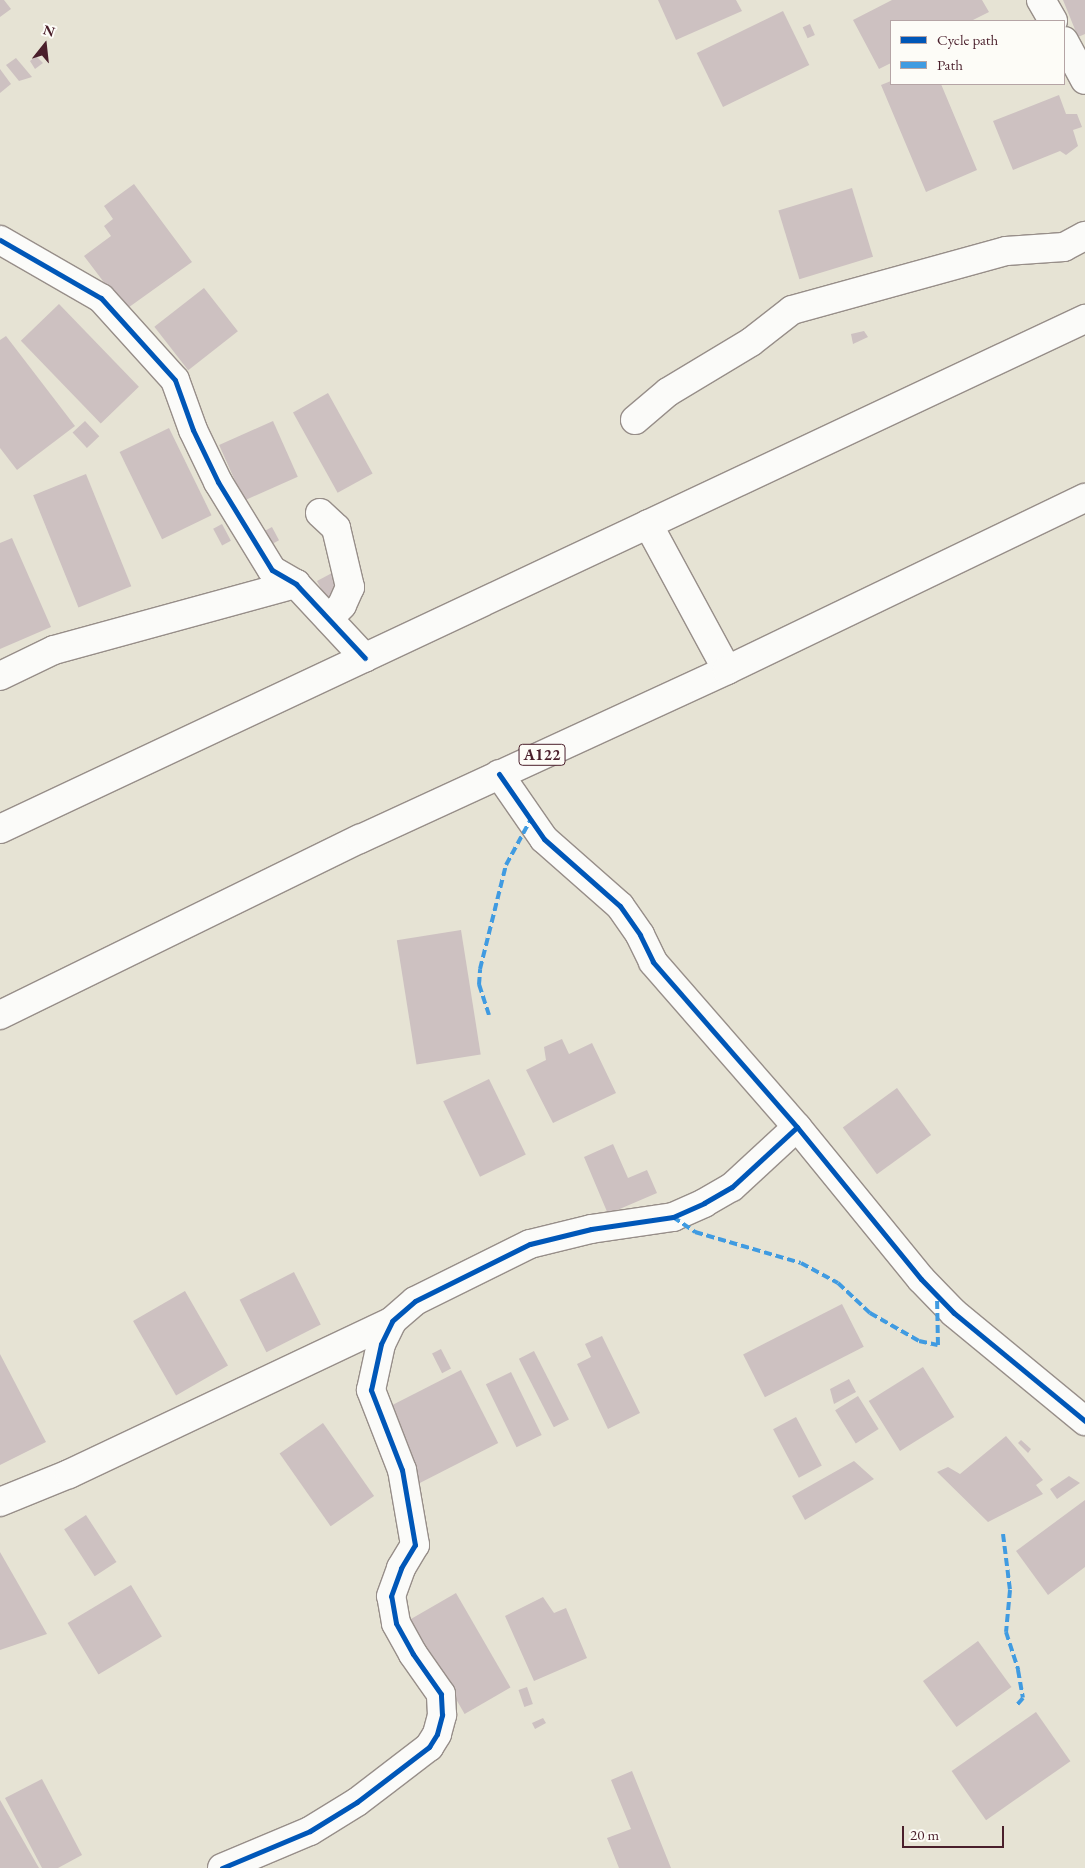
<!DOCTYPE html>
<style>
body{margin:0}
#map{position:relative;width:1085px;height:1868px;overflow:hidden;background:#e6e3d4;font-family:"EB Garamond",serif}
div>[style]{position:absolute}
.building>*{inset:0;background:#cdc1c1;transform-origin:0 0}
.roads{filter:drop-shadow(1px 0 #978e89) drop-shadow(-1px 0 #978e89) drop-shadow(0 1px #978e89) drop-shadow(0 -1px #978e89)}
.minor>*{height:28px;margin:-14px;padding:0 14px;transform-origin:14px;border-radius:14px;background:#fbfbf9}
.highway>*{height:28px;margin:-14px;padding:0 14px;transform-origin:14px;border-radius:14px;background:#fbfbf9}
.quiet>*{height:4px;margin-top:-2px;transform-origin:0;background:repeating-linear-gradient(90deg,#409be1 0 8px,transparent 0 12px)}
.cycleway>*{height:5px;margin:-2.5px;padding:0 2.5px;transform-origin:2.5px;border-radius:2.5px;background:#0057b8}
span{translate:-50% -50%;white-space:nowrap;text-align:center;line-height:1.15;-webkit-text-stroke:4px #fdfcf7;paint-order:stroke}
.shield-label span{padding:1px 4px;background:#fdfcf7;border:1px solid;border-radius:4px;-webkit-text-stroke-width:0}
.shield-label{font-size:16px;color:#4a1f2b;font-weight:700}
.legend{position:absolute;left:890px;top:20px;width:175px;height:65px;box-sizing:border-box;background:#fdfcf7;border:1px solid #b5a4a5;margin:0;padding:6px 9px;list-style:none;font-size:15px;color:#4a1f2b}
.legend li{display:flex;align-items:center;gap:10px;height:25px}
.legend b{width:25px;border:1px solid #b5a4a5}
.north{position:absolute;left:20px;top:20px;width:50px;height:50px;-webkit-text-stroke:4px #fdfcf7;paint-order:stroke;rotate:16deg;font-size:14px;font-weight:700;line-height:20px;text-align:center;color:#4a1f2b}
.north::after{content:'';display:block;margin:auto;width:18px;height:22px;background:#4a1f2b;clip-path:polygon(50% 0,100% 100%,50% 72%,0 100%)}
.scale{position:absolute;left:902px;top:1826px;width:102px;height:22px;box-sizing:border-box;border:2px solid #4a1f2b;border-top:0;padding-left:6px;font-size:15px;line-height:18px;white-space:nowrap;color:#4a1f2b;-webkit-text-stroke:4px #fdfcf7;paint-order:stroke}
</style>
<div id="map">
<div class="building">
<i style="clip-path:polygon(0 0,4px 0,11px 9px,0 17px)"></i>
<i style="clip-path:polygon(658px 0,736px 0,742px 11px,676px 40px)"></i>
<i style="clip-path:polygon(892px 0,982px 0,989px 12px,971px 21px,891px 21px,891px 63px,879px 69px,853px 20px)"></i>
<i style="clip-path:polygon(1063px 0,1085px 0,1085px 34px,1078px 37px)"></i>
<i style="left:783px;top:11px;width:60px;height:96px;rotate:64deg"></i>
<i style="left:810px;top:24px;width:12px;height:8px;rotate:66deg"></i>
<i style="clip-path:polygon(36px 56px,43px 63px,35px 69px,30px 61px)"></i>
<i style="clip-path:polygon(16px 58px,32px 77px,19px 81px,6px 65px)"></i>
<i style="clip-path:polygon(0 69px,11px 84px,0 93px)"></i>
<i style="clip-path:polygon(891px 81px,891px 84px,941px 84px,977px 170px,926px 192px,881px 85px)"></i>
<i style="clip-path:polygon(1059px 95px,1066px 114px,1077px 114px,1082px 127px,1073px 130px,1078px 146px,1066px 155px,1060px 151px,1013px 170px,993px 121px)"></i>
<i style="clip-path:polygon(134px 184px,192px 262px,125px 310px,84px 256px,111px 236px,104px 226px,113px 219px,104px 206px)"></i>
<i style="left:852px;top:188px;width:72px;height:77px;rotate:73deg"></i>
<i style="left:204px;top:288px;width:55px;height:63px;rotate:52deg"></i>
<i style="left:59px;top:304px;width:115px;height:53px;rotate:46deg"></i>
<i style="clip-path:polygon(864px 331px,868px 337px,853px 344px,851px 334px)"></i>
<i style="clip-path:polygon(6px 336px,75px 426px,17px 470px,0 448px,0 340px)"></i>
<i style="left:328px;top:393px;width:92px;height:40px;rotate:61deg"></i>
<i style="left:85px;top:421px;width:21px;height:17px;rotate:47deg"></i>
<i style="left:273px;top:421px;width:61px;height:59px;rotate:66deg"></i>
<i style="left:169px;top:428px;width:97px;height:55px;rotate:64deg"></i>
<i style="left:86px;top:474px;width:121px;height:57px;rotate:68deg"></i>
<i style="left:222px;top:524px;width:19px;height:10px;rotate:62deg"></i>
<i style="left:272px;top:527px;width:15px;height:11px;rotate:62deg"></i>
<i style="clip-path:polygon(12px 538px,51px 627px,0 649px,0 543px)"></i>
<i style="left:332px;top:573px;width:21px;height:17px;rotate:62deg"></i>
<i style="left:461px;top:930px;width:126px;height:65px;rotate:81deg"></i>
<i style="clip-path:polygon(562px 1039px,569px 1054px,592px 1043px,616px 1093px,553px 1123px,526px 1070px,546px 1060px,544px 1047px)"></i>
<i style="left:489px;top:1079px;width:84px;height:51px;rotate:64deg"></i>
<i style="left:897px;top:1088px;width:58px;height:67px;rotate:54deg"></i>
<i style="clip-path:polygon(613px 1144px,628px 1178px,647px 1170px,657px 1193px,608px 1214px,584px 1157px)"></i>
<i style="left:294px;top:1272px;width:59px;height:61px;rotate:63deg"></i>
<i style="left:185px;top:1291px;width:86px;height:60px;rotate:60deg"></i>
<i style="left:842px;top:1304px;width:48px;height:111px;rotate:63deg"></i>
<i style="clip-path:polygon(602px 1336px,640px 1413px,608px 1429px,577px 1364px,591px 1357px,585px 1344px)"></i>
<i style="left:441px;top:1349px;width:22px;height:10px;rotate:63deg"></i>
<i style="left:534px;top:1351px;width:77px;height:17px;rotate:63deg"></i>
<i style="clip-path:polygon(0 1354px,46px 1442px,0 1465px)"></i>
<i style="left:923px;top:1367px;width:59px;height:64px;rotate:58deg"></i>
<i style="left:461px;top:1370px;width:82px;height:88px;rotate:63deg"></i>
<i style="left:511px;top:1372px;width:70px;height:28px;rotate:64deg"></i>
<i style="clip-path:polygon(849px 1379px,856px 1392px,834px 1404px,830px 1389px)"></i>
<i style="left:858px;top:1396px;width:39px;height:27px;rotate:58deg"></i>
<i style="left:796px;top:1417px;width:55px;height:26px;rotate:62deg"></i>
<i style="left:323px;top:1423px;width:89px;height:53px;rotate:55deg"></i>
<i style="clip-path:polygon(1006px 1436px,1043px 1480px,1036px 1485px,1043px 1494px,988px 1522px,937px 1472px,948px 1467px,960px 1474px)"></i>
<i style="clip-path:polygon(1021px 1440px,1031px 1449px,1028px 1453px,1018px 1443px)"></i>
<i style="clip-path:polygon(854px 1461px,874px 1479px,805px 1520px,792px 1496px)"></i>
<i style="clip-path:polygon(1069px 1476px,1080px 1483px,1057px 1499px,1050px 1489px)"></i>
<i style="clip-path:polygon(1085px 1500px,1085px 1567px,1048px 1595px,1016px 1551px)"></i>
<i style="left:86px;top:1515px;width:56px;height:26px;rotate:57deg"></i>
<i style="clip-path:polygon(0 1552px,47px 1634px,0 1650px)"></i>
<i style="left:131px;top:1585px;width:60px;height:74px;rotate:59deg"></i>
<i style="left:456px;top:1593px;width:109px;height:53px;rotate:60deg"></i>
<i style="clip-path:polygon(543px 1597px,554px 1613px,566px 1608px,587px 1658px,534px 1681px,505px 1616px)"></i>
<i style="left:978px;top:1641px;width:57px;height:68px;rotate:54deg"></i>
<i style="left:527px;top:1687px;width:18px;height:9px;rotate:71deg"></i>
<i style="left:1036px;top:1712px;width:60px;height:103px;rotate:55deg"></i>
<i style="clip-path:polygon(543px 1718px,546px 1723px,535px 1729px,532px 1723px)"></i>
<i style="clip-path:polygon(632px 1771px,671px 1868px,619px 1868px,607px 1838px,631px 1829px,611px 1780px)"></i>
<i style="clip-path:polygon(42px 1779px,82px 1855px,58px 1868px,42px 1868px,5px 1798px)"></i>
<i style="clip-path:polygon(0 1800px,39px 1868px,0 1868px)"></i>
</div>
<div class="roads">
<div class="minor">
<i style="left:1041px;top:0;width:24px;rotate:60deg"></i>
<i style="left:1064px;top:41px;width:44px;rotate:61.7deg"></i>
<i style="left:0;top:240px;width:116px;rotate:29.9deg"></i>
<i style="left:101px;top:298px;width:110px;rotate:47.9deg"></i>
<i style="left:175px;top:380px;width:53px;rotate:70.2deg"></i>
<i style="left:193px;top:430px;width:58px;rotate:64.3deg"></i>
<i style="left:218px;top:482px;width:103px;rotate:58.5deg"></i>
<i style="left:272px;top:570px;width:28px;rotate:30deg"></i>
<i style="left:296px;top:584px;width:101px;rotate:47deg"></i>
<i style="left:635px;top:420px;width:43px;rotate:-40.3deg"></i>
<i style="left:668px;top:392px;width:97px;rotate:-31.1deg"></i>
<i style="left:751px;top:342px;width:52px;rotate:-38deg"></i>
<i style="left:792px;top:310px;width:222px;rotate:-15.4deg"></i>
<i style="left:1006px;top:251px;width:58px;rotate:-3.9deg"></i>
<i style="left:1064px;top:247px;width:24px;rotate:-28deg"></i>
<i style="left:320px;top:513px;width:22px;rotate:43deg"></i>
<i style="left:336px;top:528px;width:61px;rotate:76.7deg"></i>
<i style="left:350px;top:587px;width:20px;rotate:114deg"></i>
<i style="left:342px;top:605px;width:19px;rotate:133deg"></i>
<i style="left:0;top:676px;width:60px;rotate:-25.7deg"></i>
<i style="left:54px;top:650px;width:251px;rotate:-15.3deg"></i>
<i style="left:499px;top:774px;width:79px;rotate:55.3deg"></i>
<i style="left:544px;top:839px;width:101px;rotate:41.4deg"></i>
<i style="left:620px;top:906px;width:35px;rotate:55deg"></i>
<i style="left:640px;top:935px;width:30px;rotate:64deg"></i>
<i style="left:653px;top:962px;width:219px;rotate:48.9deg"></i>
<i style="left:797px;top:1127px;width:196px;rotate:50.8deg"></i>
<i style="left:921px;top:1279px;width:47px;rotate:45.9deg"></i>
<i style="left:954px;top:1313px;width:170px;rotate:39.5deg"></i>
<i style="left:0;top:1502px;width:74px;rotate:-22.1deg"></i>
<i style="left:69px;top:1474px;width:357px;rotate:-25.3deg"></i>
<i style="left:222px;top:1868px;width:95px;rotate:-22.8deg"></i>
<i style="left:310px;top:1831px;width:55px;rotate:-31.7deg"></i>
<i style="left:357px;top:1802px;width:91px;rotate:-37.4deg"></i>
<i style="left:429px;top:1747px;width:15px;rotate:-58deg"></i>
<i style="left:437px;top:1734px;width:20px;rotate:-75deg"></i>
<i style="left:442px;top:1715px;width:21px;rotate:-93deg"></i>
<i style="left:441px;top:1694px;width:49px;rotate:-125deg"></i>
<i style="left:413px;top:1654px;width:35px;rotate:-119deg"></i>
<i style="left:396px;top:1623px;width:27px;rotate:-100deg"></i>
<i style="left:391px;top:1596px;width:30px;rotate:-70deg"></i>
<i style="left:401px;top:1568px;width:27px;rotate:-59deg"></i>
<i style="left:415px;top:1545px;width:76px;rotate:-99.8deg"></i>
<i style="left:402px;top:1470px;width:86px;rotate:-111.2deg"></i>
<i style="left:371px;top:1390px;width:47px;rotate:-77.7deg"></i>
<i style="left:381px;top:1344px;width:25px;rotate:-64deg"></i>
<i style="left:392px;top:1321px;width:30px;rotate:-41deg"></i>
<i style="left:415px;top:1301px;width:128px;rotate:-26.4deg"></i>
<i style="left:530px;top:1244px;width:63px;rotate:-13.8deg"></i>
<i style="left:591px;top:1229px;width:83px;rotate:-8.3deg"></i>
<i style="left:673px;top:1217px;width:34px;rotate:-24deg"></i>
<i style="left:704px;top:1203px;width:32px;rotate:-30deg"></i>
<i style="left:732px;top:1187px;width:88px;rotate:-42.7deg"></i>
</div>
<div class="highway">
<i style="left:648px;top:524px;width:166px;rotate:61.6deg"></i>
<i style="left:0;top:829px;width:1199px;rotate:-25.18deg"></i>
<i style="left:0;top:1015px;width:401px;rotate:-26.1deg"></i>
<i style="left:360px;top:839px;width:404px;rotate:-24.7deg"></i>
<i style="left:727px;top:670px;width:397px;rotate:-25.7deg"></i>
</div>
</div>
<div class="quiet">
<i style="left:489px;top:1015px;width:32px;rotate:-108deg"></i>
<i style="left:479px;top:985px;width:16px;rotate:-86deg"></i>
<i style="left:480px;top:969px;width:107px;rotate:-76deg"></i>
<i style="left:506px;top:865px;width:52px;rotate:-61.5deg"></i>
<i style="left:673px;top:1217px;width:27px;rotate:34deg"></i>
<i style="left:695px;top:1232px;width:110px;rotate:16.3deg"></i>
<i style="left:801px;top:1263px;width:42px;rotate:28.4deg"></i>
<i style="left:838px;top:1283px;width:44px;rotate:43.2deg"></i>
<i style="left:870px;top:1313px;width:56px;rotate:29.7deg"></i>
<i style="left:919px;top:1341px;width:19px;rotate:12deg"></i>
<i style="left:938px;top:1345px;width:49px;rotate:-91.2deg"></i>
<i style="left:1003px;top:1534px;width:56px;rotate:82.9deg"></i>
<i style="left:1010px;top:1590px;width:42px;rotate:95.4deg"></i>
<i style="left:1006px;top:1632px;width:40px;rotate:72deg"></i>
<i style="left:1018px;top:1670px;width:28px;rotate:80deg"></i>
<i style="left:1023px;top:1698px;width:11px;rotate:131deg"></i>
</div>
<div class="cycleway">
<i style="left:0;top:240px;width:116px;rotate:29.9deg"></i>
<i style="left:101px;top:298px;width:110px;rotate:47.9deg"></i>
<i style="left:175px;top:380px;width:53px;rotate:70.2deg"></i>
<i style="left:193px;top:430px;width:58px;rotate:64.3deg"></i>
<i style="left:218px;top:482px;width:103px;rotate:58.5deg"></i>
<i style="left:272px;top:570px;width:28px;rotate:30deg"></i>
<i style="left:296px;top:584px;width:101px;rotate:47deg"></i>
<i style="left:499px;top:774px;width:79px;rotate:55.3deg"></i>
<i style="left:544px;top:839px;width:101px;rotate:41.4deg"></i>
<i style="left:620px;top:906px;width:35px;rotate:55deg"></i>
<i style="left:640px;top:935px;width:30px;rotate:64deg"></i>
<i style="left:653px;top:962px;width:219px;rotate:48.9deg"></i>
<i style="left:797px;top:1127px;width:196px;rotate:50.8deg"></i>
<i style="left:921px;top:1279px;width:47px;rotate:45.9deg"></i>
<i style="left:954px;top:1313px;width:170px;rotate:39.5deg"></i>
<i style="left:222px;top:1868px;width:95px;rotate:-22.8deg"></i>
<i style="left:310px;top:1831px;width:55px;rotate:-31.7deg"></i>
<i style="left:357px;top:1802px;width:91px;rotate:-37.4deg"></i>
<i style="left:429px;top:1747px;width:15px;rotate:-58deg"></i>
<i style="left:437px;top:1734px;width:20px;rotate:-75deg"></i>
<i style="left:442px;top:1715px;width:21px;rotate:-93deg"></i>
<i style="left:441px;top:1694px;width:49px;rotate:-125deg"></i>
<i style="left:413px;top:1654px;width:35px;rotate:-119deg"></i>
<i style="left:396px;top:1623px;width:27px;rotate:-100deg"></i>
<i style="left:391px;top:1596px;width:30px;rotate:-70deg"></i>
<i style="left:401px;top:1568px;width:27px;rotate:-59deg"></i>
<i style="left:415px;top:1545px;width:76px;rotate:-99.8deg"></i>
<i style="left:402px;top:1470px;width:86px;rotate:-111.2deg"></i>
<i style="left:371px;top:1390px;width:47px;rotate:-77.7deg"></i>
<i style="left:381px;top:1344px;width:25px;rotate:-64deg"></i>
<i style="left:392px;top:1321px;width:30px;rotate:-41deg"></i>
<i style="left:415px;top:1301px;width:128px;rotate:-26.4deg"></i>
<i style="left:530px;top:1244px;width:63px;rotate:-13.8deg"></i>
<i style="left:591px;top:1229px;width:83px;rotate:-8.3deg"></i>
<i style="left:673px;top:1217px;width:34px;rotate:-24deg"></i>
<i style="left:704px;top:1203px;width:32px;rotate:-30deg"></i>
<i style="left:732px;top:1187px;width:88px;rotate:-42.7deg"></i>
</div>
<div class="shield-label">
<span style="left:542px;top:755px">A122</span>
</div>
<ul class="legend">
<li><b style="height:6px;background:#0057b8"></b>Cycle path</li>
<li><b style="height:6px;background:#409be1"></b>Path</li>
</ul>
<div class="north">N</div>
<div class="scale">20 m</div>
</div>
